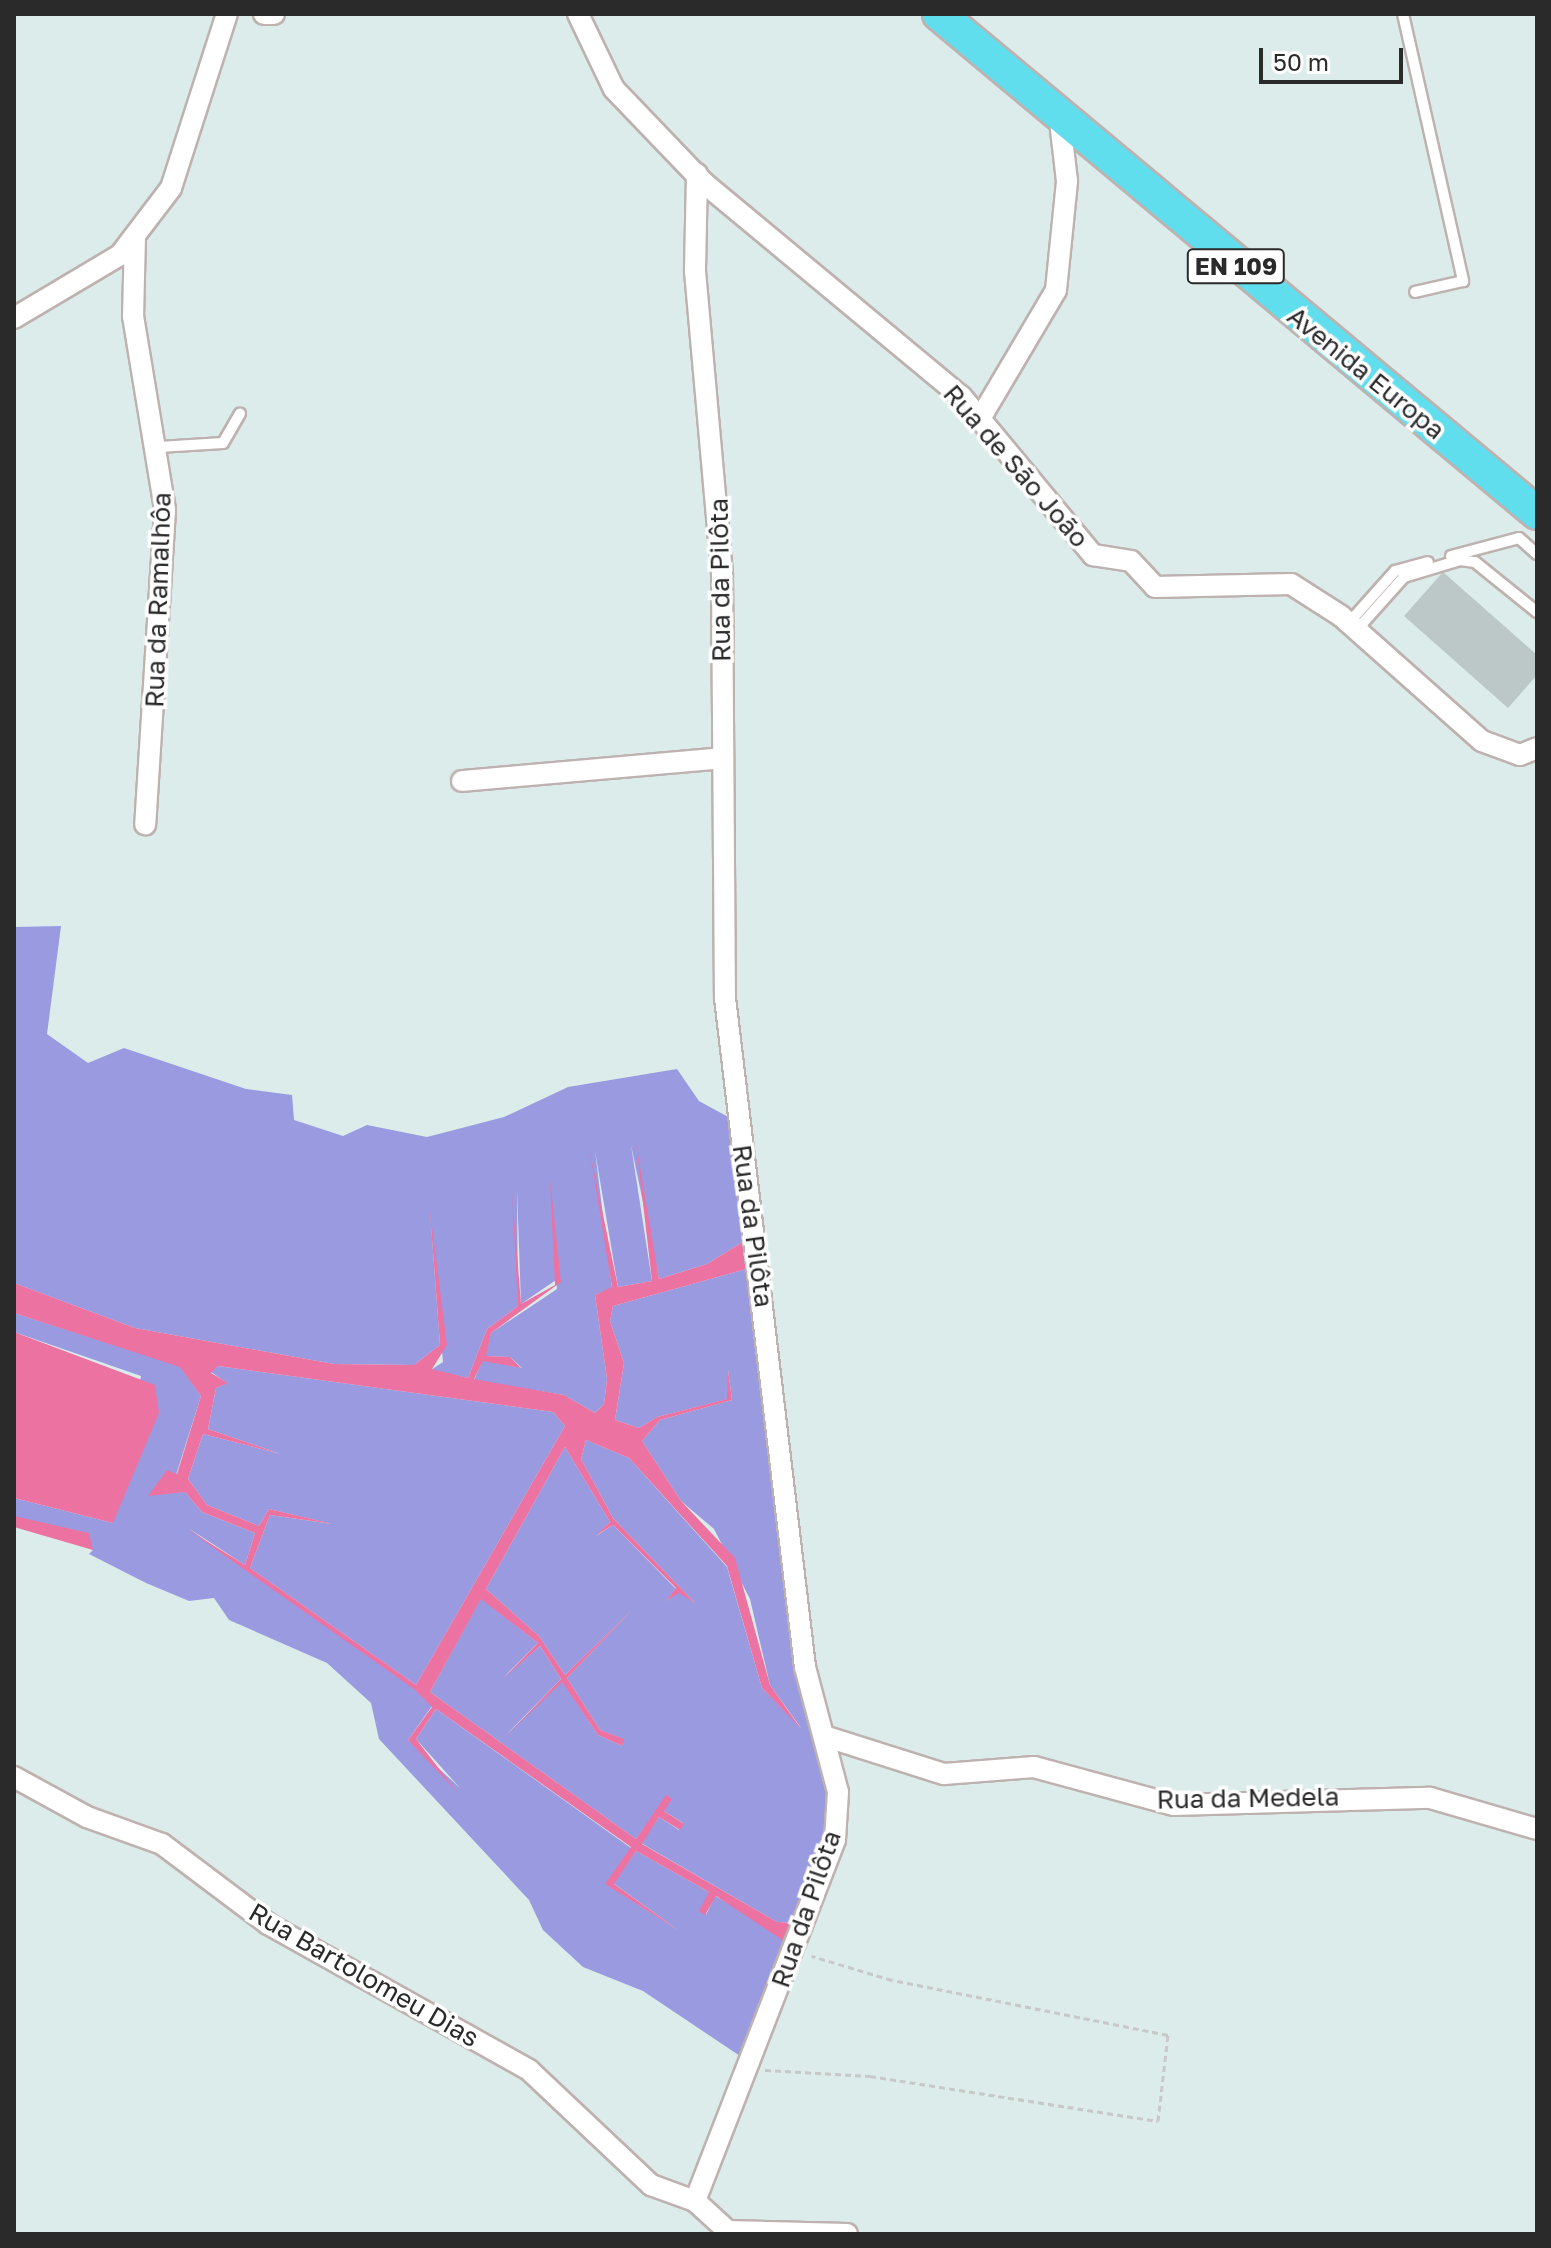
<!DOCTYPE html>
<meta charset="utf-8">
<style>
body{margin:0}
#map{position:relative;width:1551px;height:2248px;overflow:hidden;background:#dceceb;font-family:"Golos Text",sans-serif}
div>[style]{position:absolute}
.green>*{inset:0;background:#9a9ae1}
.water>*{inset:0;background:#ec72a2}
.building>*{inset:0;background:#bcc7c7}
.path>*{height:3px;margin-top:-1.5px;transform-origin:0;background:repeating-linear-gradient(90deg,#c8c8c8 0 6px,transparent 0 10px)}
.roads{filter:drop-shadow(2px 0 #beb2b0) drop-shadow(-2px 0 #beb2b0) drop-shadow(0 2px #beb2b0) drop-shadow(0 -2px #beb2b0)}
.service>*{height:10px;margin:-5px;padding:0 5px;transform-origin:5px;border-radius:5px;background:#fff}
.minor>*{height:20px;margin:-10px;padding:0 10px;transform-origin:10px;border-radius:10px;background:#fff}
.primary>*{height:32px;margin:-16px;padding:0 16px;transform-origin:16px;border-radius:16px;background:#60deed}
span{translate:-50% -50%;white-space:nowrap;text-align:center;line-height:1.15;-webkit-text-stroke:7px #fff;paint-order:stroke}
.shield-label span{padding:2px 6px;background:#fff;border:2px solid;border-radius:6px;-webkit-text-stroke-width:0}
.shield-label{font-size:24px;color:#2a2a2a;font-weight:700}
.street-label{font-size:26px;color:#2a2a2a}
.frame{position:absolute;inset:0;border:16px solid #2a2a2a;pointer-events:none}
.scale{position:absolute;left:1259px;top:48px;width:144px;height:36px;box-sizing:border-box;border:4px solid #2a2a2a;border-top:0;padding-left:10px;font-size:24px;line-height:28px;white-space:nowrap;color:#2a2a2a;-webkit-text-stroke:6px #fff;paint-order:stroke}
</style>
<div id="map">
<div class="green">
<i style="clip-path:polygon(61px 926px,47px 1034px,88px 1063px,124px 1048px,246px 1089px,292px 1095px,294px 1120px,343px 1136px,367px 1125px,427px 1137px,504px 1117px,568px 1087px,677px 1069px,699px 1101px,732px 1119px,749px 1238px,707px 1264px,659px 1279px,631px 1145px,652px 1281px,618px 1287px,595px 1151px,612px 1288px,595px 1295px,607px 1379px,604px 1404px,595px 1413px,564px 1395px,474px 1380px,483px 1360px,522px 1368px,510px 1357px,485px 1356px,491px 1333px,557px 1289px,556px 1280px,521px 1304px,517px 1189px,518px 1306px,487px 1329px,468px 1378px,431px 1370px,443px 1362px,430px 1210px,440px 1345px,414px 1365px,334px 1364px,135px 1328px,14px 1283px,14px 927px)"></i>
<i style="clip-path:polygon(750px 1268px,827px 1795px,827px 1835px,795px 1923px,777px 1922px,641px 1843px,659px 1817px,679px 1830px,683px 1823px,664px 1811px,667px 1796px,636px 1839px,430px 1692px,481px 1598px,538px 1643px,503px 1678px,540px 1646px,561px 1679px,504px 1737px,562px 1681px,598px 1735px,622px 1746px,623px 1739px,600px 1730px,567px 1678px,631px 1611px,565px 1675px,539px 1636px,486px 1589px,565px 1447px,610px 1522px,596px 1536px,613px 1525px,676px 1589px,666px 1601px,679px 1592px,695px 1603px,613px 1518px,581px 1459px,586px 1440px,629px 1458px,727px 1567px,762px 1688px,801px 1728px,770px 1685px,750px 1599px,714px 1529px,681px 1501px,642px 1441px,660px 1420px,732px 1400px,728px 1370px,728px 1399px,657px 1417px,639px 1428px,615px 1420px,624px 1363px,610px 1321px,613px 1306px)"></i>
<i style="clip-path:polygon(14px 1313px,180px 1366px,201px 1396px,176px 1475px,160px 1493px,185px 1492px,202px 1512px,255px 1533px,245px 1565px,188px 1528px,414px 1688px,432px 1706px,408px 1740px,460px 1788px,416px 1739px,436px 1709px,631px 1848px,606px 1884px,678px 1930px,613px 1883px,636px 1851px,709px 1892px,706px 1915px,715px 1896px,774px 1929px,787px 1943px,743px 2058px,643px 1991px,583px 1967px,543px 1930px,529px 1900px,379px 1739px,371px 1703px,327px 1663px,229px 1620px,214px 1598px,189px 1601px,146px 1583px,89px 1554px,93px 1550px,14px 1516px,14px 1498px,113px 1523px,141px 1376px,14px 1332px)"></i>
<i style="clip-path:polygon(218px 1366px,553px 1412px,565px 1426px,416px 1685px,250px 1568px,270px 1515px,332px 1524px,269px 1509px,259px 1526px,207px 1505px,188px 1479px,203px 1434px,281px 1454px,208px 1429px,216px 1388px,227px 1383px,211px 1372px)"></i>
</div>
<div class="water">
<i style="clip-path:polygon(evenodd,636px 1143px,659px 1279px,707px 1264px,749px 1238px,750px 1268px,613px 1306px,610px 1321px,624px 1363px,615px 1420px,639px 1428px,657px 1417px,727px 1399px,728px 1370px,732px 1400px,660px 1420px,642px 1441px,681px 1501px,735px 1558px,770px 1685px,801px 1729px,762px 1688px,727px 1566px,629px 1458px,586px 1440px,581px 1459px,613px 1518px,695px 1603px,679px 1593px,666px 1601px,676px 1588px,613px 1525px,595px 1536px,610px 1522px,565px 1447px,486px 1589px,539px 1636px,565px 1675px,632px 1610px,567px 1678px,600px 1730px,624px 1739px,622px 1746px,598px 1735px,562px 1682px,505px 1737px,561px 1679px,540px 1646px,503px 1679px,538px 1643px,481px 1599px,430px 1692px,636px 1839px,666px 1795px,672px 1799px,664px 1811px,684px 1824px,680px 1830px,659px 1817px,642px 1844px,777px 1922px,795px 1923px,787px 1943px,716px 1896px,705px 1915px,699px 1911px,709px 1892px,636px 1851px,614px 1884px,678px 1930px,605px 1884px,631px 1847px,436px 1709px,416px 1739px,457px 1792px,408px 1740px,432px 1707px,414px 1689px,187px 1529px,245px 1565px,255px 1533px,202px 1512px,185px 1492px,148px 1496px,167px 1470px,177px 1474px,201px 1396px,180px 1367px,14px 1313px,14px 1283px,135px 1328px,334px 1364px,414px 1365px,440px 1345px,430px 1210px,447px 1345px,432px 1369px,468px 1378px,487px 1329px,518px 1306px,512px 1191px,521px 1304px,555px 1285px,550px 1178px,561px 1282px,491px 1333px,486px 1356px,510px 1357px,521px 1368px,483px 1361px,474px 1379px,564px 1395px,595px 1413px,604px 1404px,607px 1379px,595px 1295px,612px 1287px,590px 1152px,618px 1287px,652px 1281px,636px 1143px,218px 1366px,553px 1412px,565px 1426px,416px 1685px,250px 1568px,270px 1515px,333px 1524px,269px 1509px,259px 1526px,207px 1505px,188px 1479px,203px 1434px,281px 1454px,208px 1429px,216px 1388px,228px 1383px,211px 1373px,218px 1366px)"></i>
<i style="clip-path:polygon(14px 1332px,155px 1385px,159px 1413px,113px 1523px,14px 1498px)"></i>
<i style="clip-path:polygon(14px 1516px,89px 1533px,93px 1550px,14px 1527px)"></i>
</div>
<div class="building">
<i style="clip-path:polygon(1443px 572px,1537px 655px,1537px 675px,1508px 708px,1404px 616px)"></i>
</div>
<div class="path">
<i style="left:765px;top:2070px;width:105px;rotate:3.3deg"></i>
<i style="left:870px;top:2076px;width:291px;rotate:8.9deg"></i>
<i style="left:1158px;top:2121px;width:87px;rotate:-83.4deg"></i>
<i style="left:1168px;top:2035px;width:281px;rotate:-168.7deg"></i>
<i style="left:892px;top:1980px;width:84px;rotate:-163.3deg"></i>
</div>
<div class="roads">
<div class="service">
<i style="left:1403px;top:14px;width:274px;rotate:77.3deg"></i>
<i style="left:1463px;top:281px;width:49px;rotate:167.1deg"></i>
<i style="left:159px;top:447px;width:64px;rotate:-3.6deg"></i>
<i style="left:223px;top:443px;width:34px;rotate:-60deg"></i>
<i style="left:1451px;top:556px;width:70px;rotate:-14.8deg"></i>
<i style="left:1519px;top:538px;width:24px;rotate:42deg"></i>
<i style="left:1345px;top:617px;width:9px"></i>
<i style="left:1354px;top:617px;width:62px;rotate:-48.3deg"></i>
<i style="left:1395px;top:571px;width:34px;rotate:-15deg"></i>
<i style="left:1364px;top:636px;width:12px;rotate:-99deg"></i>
<i style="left:1362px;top:624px;width:63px;rotate:-48.2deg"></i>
<i style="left:1404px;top:577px;width:59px;rotate:-16.9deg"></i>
<i style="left:1460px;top:560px;width:15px;rotate:8deg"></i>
<i style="left:1475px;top:562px;width:80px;rotate:38.9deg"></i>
</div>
<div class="minor">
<i style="left:264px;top:14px;width:10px"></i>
<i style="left:578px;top:14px;width:83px;rotate:64.4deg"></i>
<i style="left:614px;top:89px;width:130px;rotate:46.2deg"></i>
<i style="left:704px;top:183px;width:334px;rotate:39.7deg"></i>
<i style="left:961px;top:396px;width:207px;rotate:50.3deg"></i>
<i style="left:1093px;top:555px;width:38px;rotate:9deg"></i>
<i style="left:1131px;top:561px;width:35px;rotate:47deg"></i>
<i style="left:1155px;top:587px;width:136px;rotate:-1.3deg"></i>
<i style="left:1291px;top:584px;width:59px;rotate:32.6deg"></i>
<i style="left:1341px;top:616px;width:188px;rotate:41.6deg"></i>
<i style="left:1482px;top:741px;width:40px;rotate:20.2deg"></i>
<i style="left:1520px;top:755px;width:18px;rotate:-22deg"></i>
<i style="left:697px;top:174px;width:97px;rotate:91.2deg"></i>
<i style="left:695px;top:271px;width:304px;rotate:84.9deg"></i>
<i style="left:722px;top:574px;width:424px;rotate:89.6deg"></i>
<i style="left:725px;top:998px;width:674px;rotate:83.18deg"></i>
<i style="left:805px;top:1667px;width:129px;rotate:75.2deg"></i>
<i style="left:838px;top:1792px;width:48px;rotate:93.6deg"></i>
<i style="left:835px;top:1840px;width:387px;rotate:111.2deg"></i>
<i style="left:695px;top:2201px;width:45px;rotate:42.3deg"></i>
<i style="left:135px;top:236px;width:80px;rotate:91.4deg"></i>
<i style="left:133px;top:316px;width:197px;rotate:80.6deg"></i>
<i style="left:165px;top:510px;width:315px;rotate:93.6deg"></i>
<i style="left:14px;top:318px;width:123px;rotate:-30.7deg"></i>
<i style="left:120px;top:255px;width:84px;rotate:-52.7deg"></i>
<i style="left:171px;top:188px;width:183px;rotate:-72.2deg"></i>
<i style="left:981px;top:417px;width:147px;rotate:-59.4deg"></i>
<i style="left:1056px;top:290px;width:110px;rotate:-84.2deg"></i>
<i style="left:1067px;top:181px;width:60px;rotate:-96.7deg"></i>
<i style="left:462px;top:781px;width:262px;rotate:-5deg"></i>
<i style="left:824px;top:1736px;width:126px;rotate:17.6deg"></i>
<i style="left:944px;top:1774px;width:90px;rotate:-4.4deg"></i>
<i style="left:1034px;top:1767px;width:145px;rotate:15.2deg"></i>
<i style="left:1174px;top:1805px;width:256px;rotate:-1.6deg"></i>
<i style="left:1430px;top:1798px;width:111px;rotate:16.2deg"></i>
<i style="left:14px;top:1777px;width:83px;rotate:28.7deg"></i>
<i style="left:87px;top:1817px;width:80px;rotate:19.8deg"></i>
<i style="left:162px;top:1844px;width:133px;rotate:37deg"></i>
<i style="left:268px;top:1924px;width:299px;rotate:29.2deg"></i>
<i style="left:529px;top:2070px;width:168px;rotate:43.3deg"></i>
<i style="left:651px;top:2185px;width:47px;rotate:20deg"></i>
<i style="left:728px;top:2231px;width:119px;rotate:1.4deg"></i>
</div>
<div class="primary">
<i style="left:939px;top:14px;width:779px;rotate:39.84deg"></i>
</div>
</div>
<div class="shield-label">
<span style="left:1236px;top:266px">EN 109</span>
</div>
<div class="street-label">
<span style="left:1366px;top:373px;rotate:39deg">Avenida Europa</span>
<span style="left:1016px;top:466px;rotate:49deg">Rua de São João</span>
<span style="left:720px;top:580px;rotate:-91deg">Rua da Pilôta</span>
<span style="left:158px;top:600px;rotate:-88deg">Rua da Ramalhôa</span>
<span style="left:753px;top:1226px;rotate:82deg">Rua da Pilôta</span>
<span style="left:1248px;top:1798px;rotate:-1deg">Rua da Medela</span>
<span style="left:806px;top:1909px;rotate:-71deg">Rua da Pilôta</span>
<span style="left:364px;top:1975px;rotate:30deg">Rua Bartolomeu Dias</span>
</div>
<div class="frame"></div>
<div class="scale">50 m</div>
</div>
